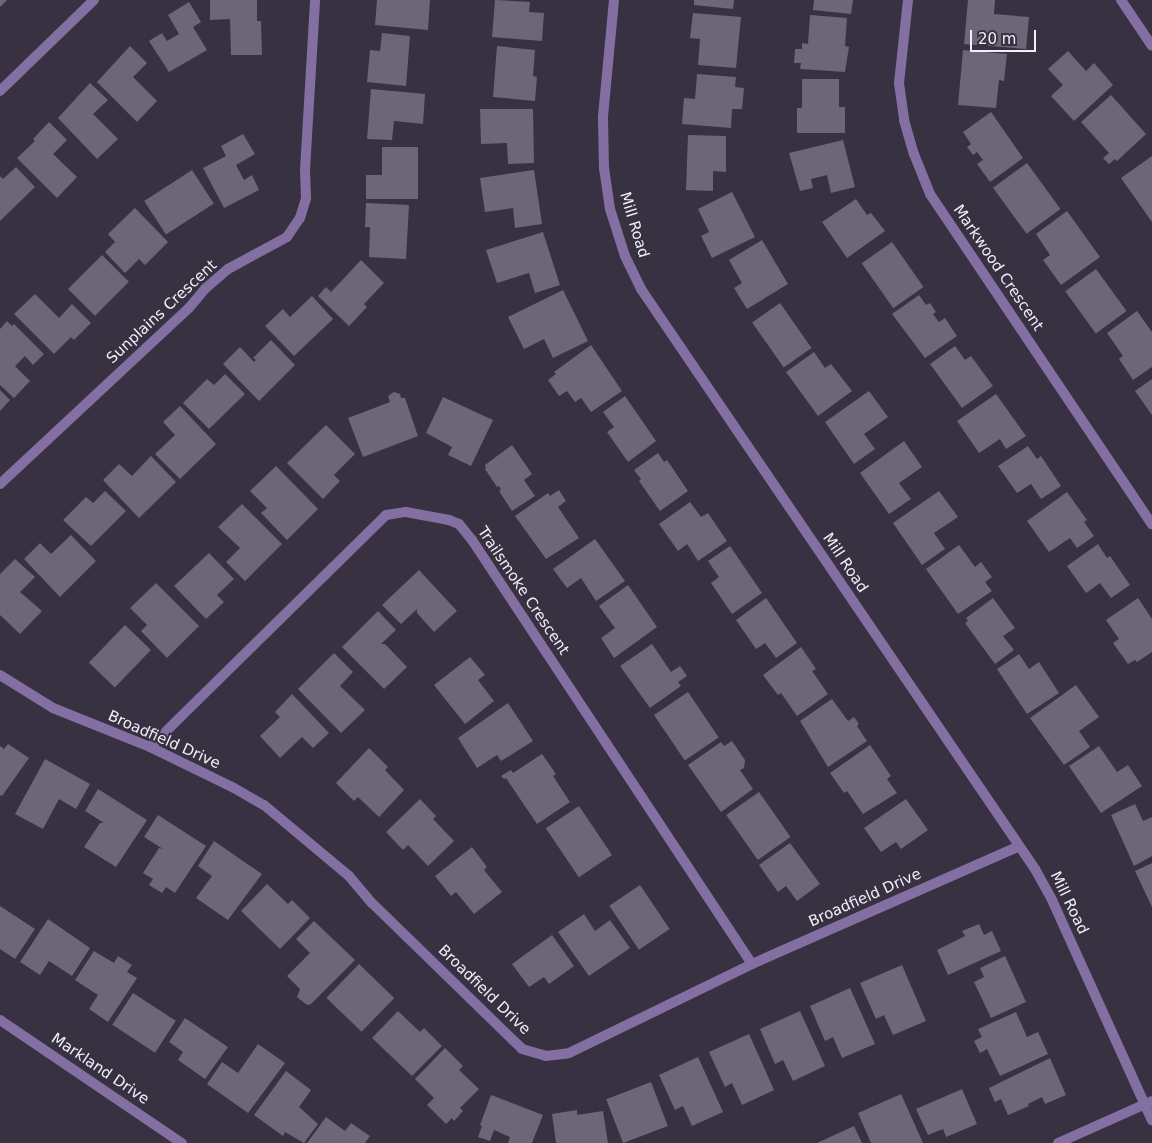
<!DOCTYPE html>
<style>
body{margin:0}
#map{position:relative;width:1152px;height:1143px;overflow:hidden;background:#373141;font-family:"DejaVu Sans",sans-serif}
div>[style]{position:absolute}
.building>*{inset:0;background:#6d6679;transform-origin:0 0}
.minor>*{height:10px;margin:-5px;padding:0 5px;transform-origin:5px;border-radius:5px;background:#846fa2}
span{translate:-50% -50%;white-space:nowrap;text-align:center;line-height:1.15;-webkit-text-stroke:4px #373141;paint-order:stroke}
.street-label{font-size:15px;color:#f2eef9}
.scale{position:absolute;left:970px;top:30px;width:66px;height:22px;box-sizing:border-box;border:2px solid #f2eef9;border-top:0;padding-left:6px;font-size:15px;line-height:18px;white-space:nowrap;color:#f2eef9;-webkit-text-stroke:4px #373141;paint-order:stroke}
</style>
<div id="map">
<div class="building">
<i style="clip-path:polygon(0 0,7px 0,0 7px)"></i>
<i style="clip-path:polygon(210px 0,257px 0,257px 21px,261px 21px,262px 55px,231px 55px,230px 19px,210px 20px)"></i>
<i style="clip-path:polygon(377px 0,430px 0,428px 30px,375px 25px)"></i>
<i style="clip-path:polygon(495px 0,530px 2px,529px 12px,544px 13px,542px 41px,492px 37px)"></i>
<i style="clip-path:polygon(694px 0,734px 0,733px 9px,694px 5px)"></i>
<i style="clip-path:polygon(814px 0,853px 0,851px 14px,813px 10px)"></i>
<i style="clip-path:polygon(968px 0,995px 0,994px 14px,1029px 17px,1026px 49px,964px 44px)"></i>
<i style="clip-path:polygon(189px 2px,201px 22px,193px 27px,207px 50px,169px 72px,149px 41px,162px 33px,167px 41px,179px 34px,168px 15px)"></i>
<i style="clip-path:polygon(693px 13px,741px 17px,736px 68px,698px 65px,700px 39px,690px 38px)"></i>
<i style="clip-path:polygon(810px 15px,847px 18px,845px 46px,849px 47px,845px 72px,800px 69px,801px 63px,794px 63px,795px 49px,802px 49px,802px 43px,808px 44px)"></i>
<i style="clip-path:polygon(382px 33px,410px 36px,406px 86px,367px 82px,370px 50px,380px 51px)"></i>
<i style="clip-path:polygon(130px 46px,147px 63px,133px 77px,157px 101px,137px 122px,97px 82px)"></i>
<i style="clip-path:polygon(497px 46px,535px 50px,533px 76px,537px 77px,535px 101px,493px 97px)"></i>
<i style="clip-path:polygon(963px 50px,1007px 54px,1004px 81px,999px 80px,996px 108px,958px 105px)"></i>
<i style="clip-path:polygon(1068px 51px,1086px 71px,1094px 63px,1113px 85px,1074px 121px,1051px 96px,1063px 85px,1048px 69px)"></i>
<i style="clip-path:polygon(697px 74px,736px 77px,735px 87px,744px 88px,742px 109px,732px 109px,731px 128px,682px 124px,684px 98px,695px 99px)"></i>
<i style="clip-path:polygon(802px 79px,839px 79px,839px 107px,845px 107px,845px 133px,797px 133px,797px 108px,802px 108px)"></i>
<i style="clip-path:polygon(90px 83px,108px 100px,93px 114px,118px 139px,97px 159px,58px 118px)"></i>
<i style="clip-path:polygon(371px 89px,425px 94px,423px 124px,394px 121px,392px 140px,367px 139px)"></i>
<i style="clip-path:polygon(1111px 95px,1146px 134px,1117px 161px,1115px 159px,1109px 164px,1103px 158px,1109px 153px,1081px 122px)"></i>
<i style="clip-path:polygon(480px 109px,533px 109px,534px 163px,508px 164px,507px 143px,481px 144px)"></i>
<i style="clip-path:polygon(991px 112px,1023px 158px,990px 182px,977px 164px,983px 160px,977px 152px,973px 155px,967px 147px,971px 144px,963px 132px)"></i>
<i style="clip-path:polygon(49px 122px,67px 140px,53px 154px,77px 177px,57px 198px,17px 158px,35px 141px,33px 139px)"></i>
<i style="clip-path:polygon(243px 134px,255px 154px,236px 165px,244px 180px,252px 175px,259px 190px,224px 208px,203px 168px,226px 156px,221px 146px)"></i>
<i style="clip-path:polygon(688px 135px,726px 136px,726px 172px,713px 171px,713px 191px,686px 190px)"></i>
<i style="clip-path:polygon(843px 140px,855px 187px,831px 193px,827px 175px,811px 179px,813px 188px,800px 191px,789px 153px)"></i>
<i style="clip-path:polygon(382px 147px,418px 147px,418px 199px,366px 199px,366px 175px,382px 175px)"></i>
<i style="clip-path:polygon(1152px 156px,1152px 222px,1121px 178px)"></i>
<i style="left:1027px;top:163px;width:57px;height:42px;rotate:54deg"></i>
<i style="clip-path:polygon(16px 167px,35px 187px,0 221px,0 176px,3px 179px)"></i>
<i style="left:192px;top:170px;width:40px;height:57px;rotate:57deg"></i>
<i style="clip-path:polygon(534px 170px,542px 224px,515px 228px,513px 208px,485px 212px,480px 178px)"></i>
<i style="clip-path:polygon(732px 192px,755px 237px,712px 258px,701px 236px,709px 232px,698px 209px)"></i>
<i style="clip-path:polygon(856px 199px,867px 215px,871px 213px,885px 231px,847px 258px,822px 222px)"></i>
<i style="clip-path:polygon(366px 203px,409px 205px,406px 259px,369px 257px,370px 227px,365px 227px)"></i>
<i style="clip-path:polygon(135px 208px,168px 242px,145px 265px,139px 259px,125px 273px,105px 252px,115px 242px,108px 234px)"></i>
<i style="clip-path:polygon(1067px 211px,1100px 257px,1061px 285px,1043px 260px,1050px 255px,1036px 234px)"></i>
<i style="clip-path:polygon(543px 232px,560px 285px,535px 293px,529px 273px,497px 283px,486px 250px)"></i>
<i style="clip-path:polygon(762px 240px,788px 284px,747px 309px,734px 288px,742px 283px,729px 260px)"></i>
<i style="left:892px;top:242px;width:55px;height:37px;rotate:55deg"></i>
<i style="left:102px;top:255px;width:38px;height:48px;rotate:45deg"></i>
<i style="clip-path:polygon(361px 260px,384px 283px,364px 304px,367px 307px,349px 326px,318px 296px,326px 287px,331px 292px)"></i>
<i style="left:1096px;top:269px;width:52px;height:38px;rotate:54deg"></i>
<i style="clip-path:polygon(563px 290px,588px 341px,553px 358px,544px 339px,524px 349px,508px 317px)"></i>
<i style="clip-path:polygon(35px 294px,59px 318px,72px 304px,91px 323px,74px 340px,71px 337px,54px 354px,14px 314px)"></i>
<i style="clip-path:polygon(919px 295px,926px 305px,930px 303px,936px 312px,933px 314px,939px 322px,945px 318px,957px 336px,925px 358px,892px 314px)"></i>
<i style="clip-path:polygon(312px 296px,333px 319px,294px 356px,265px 326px,283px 309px,290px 317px)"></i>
<i style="left:780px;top:303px;width:55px;height:34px;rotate:55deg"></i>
<i style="clip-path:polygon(1137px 311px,1152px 332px,1152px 367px,1133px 380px,1119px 359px,1123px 356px,1107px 333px)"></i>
<i style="clip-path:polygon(7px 321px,12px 326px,14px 324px,44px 354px,33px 365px,25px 356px,15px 366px,30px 381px,14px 398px,0 385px,0 329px)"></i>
<i style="clip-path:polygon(271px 340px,295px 365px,259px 401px,223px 364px,240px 347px,254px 362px,256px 360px,253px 358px)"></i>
<i style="clip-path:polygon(591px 345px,622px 391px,591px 412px,581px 398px,575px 402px,567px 391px,559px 396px,548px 380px,556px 374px,554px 372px)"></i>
<i style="clip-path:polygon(955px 346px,965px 360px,971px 356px,993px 386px,962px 408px,930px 364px)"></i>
<i style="clip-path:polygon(814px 352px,825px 368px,831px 364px,852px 391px,818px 416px,786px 372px)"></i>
<i style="clip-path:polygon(225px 374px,245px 394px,209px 429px,183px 403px,207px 379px,214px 385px)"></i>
<i style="clip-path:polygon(1152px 379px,1152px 415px,1135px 391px)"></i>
<i style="clip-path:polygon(0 390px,10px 400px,0 411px)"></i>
<i style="clip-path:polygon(869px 391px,888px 417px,864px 434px,875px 449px,854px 464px,825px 422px)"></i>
<i style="clip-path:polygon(394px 392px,400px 394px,401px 398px,405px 398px,418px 436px,363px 457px,348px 418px,390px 402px,388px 396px)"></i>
<i style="clip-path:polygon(996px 394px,1026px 436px,1006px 449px,1000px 439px,979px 453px,957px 421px)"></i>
<i style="clip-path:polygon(625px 396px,656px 441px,628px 462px,607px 432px,614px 427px,603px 412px)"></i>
<i style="clip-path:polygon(443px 397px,493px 420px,471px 466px,448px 455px,452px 447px,426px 433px)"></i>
<i style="clip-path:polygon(180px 406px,216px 444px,180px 479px,155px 454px,175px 435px,163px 422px)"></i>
<i style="clip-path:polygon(326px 425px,355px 454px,334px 475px,340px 481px,323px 499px,287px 463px)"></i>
<i style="clip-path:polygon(904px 441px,922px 467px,899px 483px,911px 499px,889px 514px,860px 473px)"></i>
<i style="clip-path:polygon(512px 445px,532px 474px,524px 480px,535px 496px,512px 511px,499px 491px,501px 490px,499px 486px,497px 487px,485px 469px,486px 468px,485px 465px)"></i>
<i style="clip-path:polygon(1028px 446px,1037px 459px,1041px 456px,1061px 486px,1041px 499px,1031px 484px,1017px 493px,998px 466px)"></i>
<i style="clip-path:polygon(658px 453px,664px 462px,667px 460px,688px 491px,660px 511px,639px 481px,641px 479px,634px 470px)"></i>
<i style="clip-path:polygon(151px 456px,176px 482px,139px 518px,103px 480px,119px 464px,132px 476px)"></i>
<i style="clip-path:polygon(276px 466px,318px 509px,287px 540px,261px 513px,267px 508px,250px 491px)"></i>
<i style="clip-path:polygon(559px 490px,566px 501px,558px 507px,579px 538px,546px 559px,515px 516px,548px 493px,550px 496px)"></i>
<i style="clip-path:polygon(105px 491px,126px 511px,91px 546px,63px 520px,86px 497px,93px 503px)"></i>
<i style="clip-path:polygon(939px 491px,958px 517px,934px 533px,945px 549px,922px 565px,893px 523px)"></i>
<i style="clip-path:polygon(1067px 492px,1087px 520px,1084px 522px,1094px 536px,1077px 548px,1070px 538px,1049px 552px,1027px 521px)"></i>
<i style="clip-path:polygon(690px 502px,701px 517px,708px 513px,727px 541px,698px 561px,687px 544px,678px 551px,659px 524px)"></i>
<i style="clip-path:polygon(242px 504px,282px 544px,245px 581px,226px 562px,240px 548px,218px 527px)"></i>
<i style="clip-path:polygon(71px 535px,96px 561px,60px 597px,24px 559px,40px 543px,51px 554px)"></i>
<i style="clip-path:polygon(595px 539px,625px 581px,596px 601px,581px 578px,567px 588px,553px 569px)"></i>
<i style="clip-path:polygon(1098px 544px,1107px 558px,1110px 556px,1130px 585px,1111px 598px,1100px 583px,1086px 593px,1067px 566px)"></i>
<i style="clip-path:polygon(959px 545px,975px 567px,981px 562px,992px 577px,985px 582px,992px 591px,958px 614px,926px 569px)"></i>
<i style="clip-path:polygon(730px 546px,762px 593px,732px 614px,711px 583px,719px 577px,708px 561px)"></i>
<i style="clip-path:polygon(209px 553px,234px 579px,217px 595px,224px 602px,206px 619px,174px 586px)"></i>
<i style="clip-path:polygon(15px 559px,35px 577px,20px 592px,42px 611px,20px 634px,0 615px,0 574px)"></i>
<i style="clip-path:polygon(419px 570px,457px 611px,434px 632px,417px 613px,417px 609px,401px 624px,382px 605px)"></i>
<i style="clip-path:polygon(156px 583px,199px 626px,167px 658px,141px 631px,147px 625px,130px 608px)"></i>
<i style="clip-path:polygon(628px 585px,657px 627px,614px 658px,601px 638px,615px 628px,599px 606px)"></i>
<i style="clip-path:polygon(766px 598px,797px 643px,776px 658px,765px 643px,756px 649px,736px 620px)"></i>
<i style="clip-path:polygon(993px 598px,1015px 628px,1003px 636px,1014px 650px,995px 664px,965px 623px,968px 621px,966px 618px)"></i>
<i style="clip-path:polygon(1138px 598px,1152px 619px,1152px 652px,1137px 662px,1135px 660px,1128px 664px,1113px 643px,1119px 639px,1106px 620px)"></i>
<i style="clip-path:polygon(378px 611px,396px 630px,381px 644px,385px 644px,407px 667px,384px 689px,342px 647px)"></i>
<i style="left:125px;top:625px;width:36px;height:52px;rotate:44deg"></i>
<i style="clip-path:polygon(652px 644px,671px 672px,680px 666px,687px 676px,678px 682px,681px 686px,650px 708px,620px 666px)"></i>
<i style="clip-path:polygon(801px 647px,816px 669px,812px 671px,828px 694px,797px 716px,781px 693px,778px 695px,763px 675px)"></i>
<i style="clip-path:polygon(334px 653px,353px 672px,340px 686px,365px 710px,341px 733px,298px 689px)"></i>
<i style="clip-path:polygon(1019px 654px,1029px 669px,1039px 662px,1059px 693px,1027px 714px,997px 669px)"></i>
<i style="clip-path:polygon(470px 657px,485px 675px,478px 680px,494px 701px,465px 724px,434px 685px)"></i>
<i style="clip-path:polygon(1076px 685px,1099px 717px,1079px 731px,1090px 747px,1064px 765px,1030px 718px)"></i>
<i style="left:688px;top:692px;width:55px;height:41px;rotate:56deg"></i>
<i style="clip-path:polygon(292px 694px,329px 733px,313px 748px,302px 737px,280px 758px,260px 736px,280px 717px,275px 712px)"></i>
<i style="clip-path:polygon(832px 699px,848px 721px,854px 717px,859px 724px,857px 726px,867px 741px,828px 767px,800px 721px)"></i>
<i style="clip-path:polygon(508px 703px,533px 741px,501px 761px,497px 755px,477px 768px,458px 738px)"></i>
<i style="clip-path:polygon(732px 741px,745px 760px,744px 768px,740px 770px,753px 789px,721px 812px,688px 765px,721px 742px,724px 746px)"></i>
<i style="clip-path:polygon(8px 744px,29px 758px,2px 796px,0 795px,0 746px,4px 749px)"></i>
<i style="clip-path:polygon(870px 745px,891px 776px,887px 779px,897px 793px,863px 814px,847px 791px,844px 793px,830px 773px)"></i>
<i style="clip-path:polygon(1099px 746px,1117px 772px,1128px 765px,1142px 786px,1101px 813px,1069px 766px)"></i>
<i style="clip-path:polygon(369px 748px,388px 767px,385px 770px,404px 790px,379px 817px,358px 797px,354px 801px,336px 783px)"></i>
<i style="clip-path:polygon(542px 754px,556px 774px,553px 776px,570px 802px,537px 824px,506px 778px,504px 779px,501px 776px,511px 770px,513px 773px)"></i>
<i style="clip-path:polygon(45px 759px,90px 784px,76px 809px,59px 799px,43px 829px,15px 814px)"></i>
<i style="clip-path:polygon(98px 789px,147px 820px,116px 867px,84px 847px,100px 823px,104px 823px,85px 811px)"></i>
<i style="left:759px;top:792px;width:55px;height:40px;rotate:55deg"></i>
<i style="clip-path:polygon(420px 799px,436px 816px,433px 819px,454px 841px,428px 866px,408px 845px,403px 850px,386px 832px)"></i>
<i style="clip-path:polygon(906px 799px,928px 830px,901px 849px,896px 842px,881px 852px,864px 828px)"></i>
<i style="clip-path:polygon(1135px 804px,1143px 821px,1152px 817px,1152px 856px,1134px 866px,1111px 815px)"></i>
<i style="left:579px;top:806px;width:59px;height:40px;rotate:56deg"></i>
<i style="clip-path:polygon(158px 815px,206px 846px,175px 893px,166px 887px,162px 893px,149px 885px,153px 879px,143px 873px,159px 848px,163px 849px,144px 837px)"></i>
<i style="clip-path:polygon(214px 841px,262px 874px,228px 920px,196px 898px,212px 876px,198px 866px)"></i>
<i style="clip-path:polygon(790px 843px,820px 884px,797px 901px,786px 886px,778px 892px,759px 865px)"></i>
<i style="clip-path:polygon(472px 847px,487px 867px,484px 870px,502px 892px,474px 914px,456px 892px,451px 896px,435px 876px)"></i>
<i style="clip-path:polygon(1152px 863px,1152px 907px,1135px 871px)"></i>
<i style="clip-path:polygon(267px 884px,288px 904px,292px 900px,310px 918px,280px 949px,241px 911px)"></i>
<i style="left:640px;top:885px;width:53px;height:37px;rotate:56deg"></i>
<i style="clip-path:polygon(0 906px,35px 929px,15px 959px,0 949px)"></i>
<i style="clip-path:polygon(584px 914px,595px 931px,610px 920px,630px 948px,589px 976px,558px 932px)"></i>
<i style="clip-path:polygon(48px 919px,90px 948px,72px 976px,49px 961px,40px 975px,20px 962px)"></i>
<i style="clip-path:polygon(314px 921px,355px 960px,311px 1004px,307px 1005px,297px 997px,300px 989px,287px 976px,310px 953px,296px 939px)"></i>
<i style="clip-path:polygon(979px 924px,984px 935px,992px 931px,1001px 951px,948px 975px,937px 950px,965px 936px,962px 931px)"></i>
<i style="clip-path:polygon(552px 935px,574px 966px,549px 984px,544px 977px,529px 987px,512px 964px)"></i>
<i style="clip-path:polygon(94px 951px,114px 963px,118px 956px,132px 965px,127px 972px,137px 978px,108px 1022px,89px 1009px,98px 995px,75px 980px)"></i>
<i style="clip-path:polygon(1005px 956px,1026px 1002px,991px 1018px,974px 982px,984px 977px,980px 968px)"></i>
<i style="left:359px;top:964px;width:49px;height:47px;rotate:44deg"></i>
<i style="clip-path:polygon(902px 965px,926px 1021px,893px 1035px,884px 1015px,876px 1019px,860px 983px)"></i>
<i style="clip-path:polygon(850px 988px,875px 1044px,842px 1058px,833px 1037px,825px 1041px,810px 1006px)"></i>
<i style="left:133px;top:993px;width:51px;height:38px;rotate:33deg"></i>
<i style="clip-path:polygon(398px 1011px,420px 1032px,424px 1028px,442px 1046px,412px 1076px,372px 1038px)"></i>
<i style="clip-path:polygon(800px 1011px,825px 1066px,793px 1081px,783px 1060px,775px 1064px,760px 1029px)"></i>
<i style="clip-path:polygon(1016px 1012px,1027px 1037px,1038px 1032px,1048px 1054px,1000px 1076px,987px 1049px,980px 1053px,974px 1041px,982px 1037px,978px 1029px)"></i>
<i style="clip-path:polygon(185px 1018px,228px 1047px,205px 1079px,178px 1060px,183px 1052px,169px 1042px)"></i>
<i style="clip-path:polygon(749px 1034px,774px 1090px,742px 1105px,732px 1083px,725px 1087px,709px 1052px)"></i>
<i style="clip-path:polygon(258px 1044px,285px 1063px,248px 1113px,207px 1084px,222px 1062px,238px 1073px)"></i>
<i style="clip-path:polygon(445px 1048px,463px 1066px,459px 1070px,479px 1089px,460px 1108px,463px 1111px,454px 1121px,452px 1118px,446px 1124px,427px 1105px,434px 1098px,415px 1079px)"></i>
<i style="clip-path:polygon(698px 1057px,723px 1112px,692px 1126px,683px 1106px,675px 1110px,659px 1075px)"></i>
<i style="clip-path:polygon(1050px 1058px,1066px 1095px,1045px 1104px,1042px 1097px,1028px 1104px,1029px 1106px,1008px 1115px,1001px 1099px,995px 1102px,989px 1088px)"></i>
<i style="clip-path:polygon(286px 1071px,311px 1090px,299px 1107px,318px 1124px,304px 1143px,285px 1132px,283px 1136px,254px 1115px)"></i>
<i style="left:651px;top:1082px;width:47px;height:48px;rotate:69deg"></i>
<i style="clip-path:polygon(962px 1089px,977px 1124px,946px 1137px,943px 1129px,928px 1135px,916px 1109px)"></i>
<i style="clip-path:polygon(901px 1094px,923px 1143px,871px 1143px,858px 1113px)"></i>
<i style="clip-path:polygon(491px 1095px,543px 1115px,532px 1143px,508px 1143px,510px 1137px,494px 1130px,490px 1141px,478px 1137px,482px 1126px,480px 1125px)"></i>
<i style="clip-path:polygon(577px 1110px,577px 1115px,603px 1111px,608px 1143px,556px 1143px,552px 1114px)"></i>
<i style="clip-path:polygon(326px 1117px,345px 1131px,351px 1123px,370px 1136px,365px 1143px,307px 1143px)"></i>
<i style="clip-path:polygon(854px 1126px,862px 1143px,817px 1143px)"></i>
</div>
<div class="minor">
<i style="left:614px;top:0;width:118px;rotate:95.4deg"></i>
<i style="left:603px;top:117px;width:51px;rotate:88.9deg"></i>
<i style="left:604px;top:168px;width:41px;rotate:81.7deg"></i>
<i style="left:610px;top:209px;width:49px;rotate:72.3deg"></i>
<i style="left:625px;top:256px;width:37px;rotate:64deg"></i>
<i style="left:641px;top:289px;width:701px;rotate:55.81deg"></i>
<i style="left:1035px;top:869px;width:35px;rotate:61deg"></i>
<i style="left:1052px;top:900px;width:242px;rotate:65.6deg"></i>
<i style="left:908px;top:0;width:83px;rotate:96.2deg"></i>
<i style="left:899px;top:83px;width:37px;rotate:82deg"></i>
<i style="left:904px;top:120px;width:35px;rotate:74deg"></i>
<i style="left:914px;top:154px;width:43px;rotate:68.2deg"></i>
<i style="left:930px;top:194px;width:398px;rotate:56.1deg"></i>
<i style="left:1121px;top:0;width:55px;rotate:56deg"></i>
<i style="left:0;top:91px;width:131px;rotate:-44.1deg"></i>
<i style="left:0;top:484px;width:258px;rotate:-43deg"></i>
<i style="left:189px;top:308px;width:26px;rotate:-50deg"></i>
<i style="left:206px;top:288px;width:29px;rotate:-41deg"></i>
<i style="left:228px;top:269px;width:67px;rotate:-28.5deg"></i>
<i style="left:287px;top:237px;width:23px;rotate:-56deg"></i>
<i style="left:300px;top:218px;width:21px;rotate:-73deg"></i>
<i style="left:306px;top:198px;width:28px;rotate:-92deg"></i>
<i style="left:305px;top:170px;width:170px;rotate:-86.6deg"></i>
<i style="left:0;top:675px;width:62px;rotate:31.9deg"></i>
<i style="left:53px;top:708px;width:105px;rotate:21.9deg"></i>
<i style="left:150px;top:747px;width:93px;rotate:26deg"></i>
<i style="left:234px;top:788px;width:34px;rotate:30deg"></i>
<i style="left:264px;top:805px;width:111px;rotate:39.9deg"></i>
<i style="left:349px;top:876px;width:35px;rotate:50deg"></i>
<i style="left:372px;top:903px;width:209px;rotate:44.2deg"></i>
<i style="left:522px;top:1049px;width:25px;rotate:16deg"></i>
<i style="left:546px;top:1056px;width:23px;rotate:-7deg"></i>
<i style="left:569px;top:1053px;width:203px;rotate:-25.9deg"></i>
<i style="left:752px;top:964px;width:292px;rotate:-23.8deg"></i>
<i style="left:150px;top:747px;width:331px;rotate:-44.5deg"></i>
<i style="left:386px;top:515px;width:20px;rotate:-9deg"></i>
<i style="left:406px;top:512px;width:44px;rotate:10.5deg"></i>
<i style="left:449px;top:520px;width:11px;rotate:22deg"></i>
<i style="left:459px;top:524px;width:21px;rotate:51deg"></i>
<i style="left:472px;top:540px;width:508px;rotate:56.56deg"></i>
<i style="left:0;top:1020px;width:220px;rotate:34.1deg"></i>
<i style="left:1058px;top:1143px;width:103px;rotate:-24.1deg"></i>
</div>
<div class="street-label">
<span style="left:634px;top:225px;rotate:73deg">Mill Road</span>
<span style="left:998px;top:268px;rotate:56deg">Markwood Crescent</span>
<span style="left:162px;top:312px;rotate:-43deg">Sunplains Crescent</span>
<span style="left:845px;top:563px;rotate:56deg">Mill Road</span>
<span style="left:523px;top:591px;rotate:56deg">Trailsmoke Crescent</span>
<span style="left:164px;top:740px;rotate:24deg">Broadfield Drive</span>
<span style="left:865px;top:898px;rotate:-24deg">Broadfield Drive</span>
<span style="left:1069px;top:903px;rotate:64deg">Mill Road</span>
<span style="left:484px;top:990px;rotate:44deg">Broadfield Drive</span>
<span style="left:100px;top:1069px;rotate:34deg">Markland Drive</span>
</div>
<div class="scale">20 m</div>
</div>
